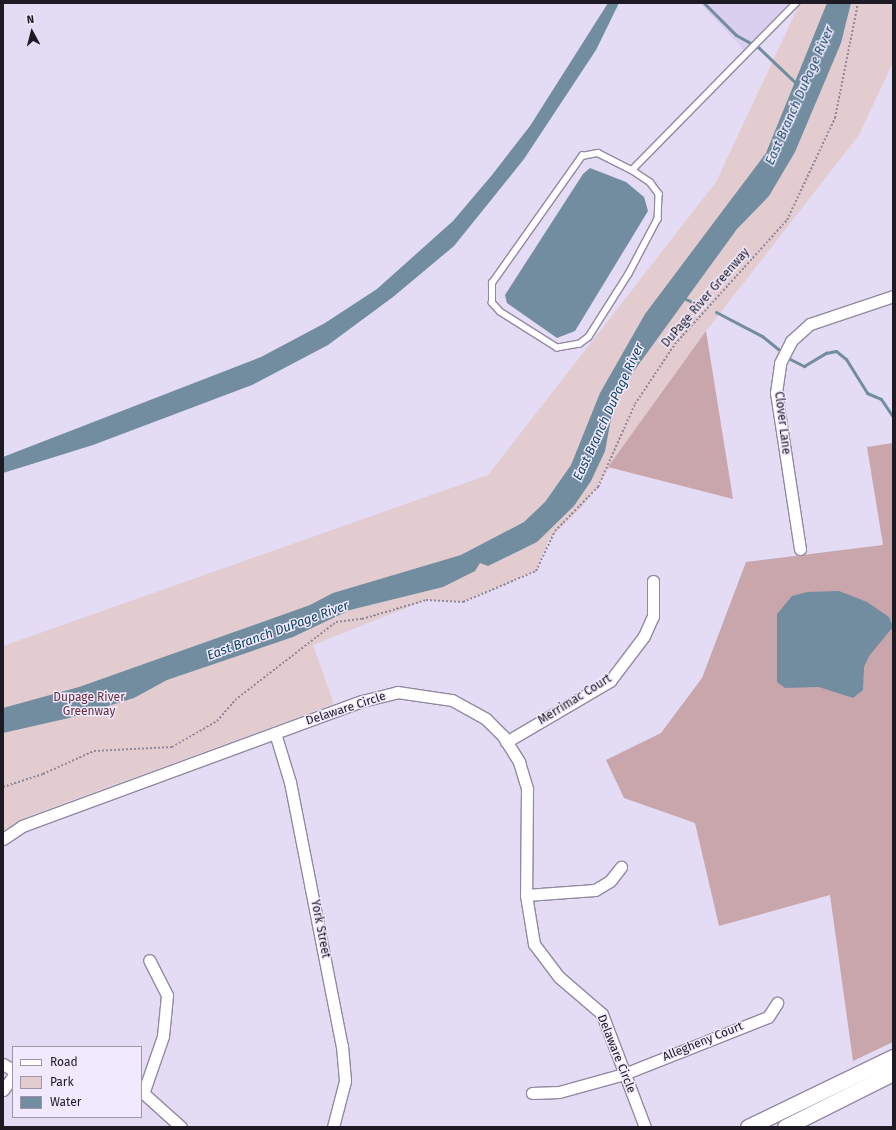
<!DOCTYPE html>
<style>
body{margin:0}
#map{position:relative;width:896px;height:1130px;overflow:hidden;background:#e4dbf5;font-family:"Fira Sans",sans-serif}
div>[style]{position:absolute}
.built>*{inset:0;background:#dbcff0}
.green>*{inset:0;background:#e3ccd0}
.forest>*{inset:0;background:#c9a6ac}
.water>*{inset:0;background:#718d9f}
.stream>*{height:3px;margin:-1.5px;padding:0 1.5px;transform-origin:1.5px;border-radius:1.5px;background:#718d9f}
.path>*{height:2px;margin-top:-1px;transform-origin:0;background:repeating-linear-gradient(90deg,#8f899b 0 2px,transparent 0 4px)}
.roads{filter:drop-shadow(1px 0 #928aa1) drop-shadow(-1px 0 #928aa1) drop-shadow(0 1px #928aa1) drop-shadow(0 -1px #928aa1)}
.service>*{height:5.5px;margin:-2.75px;padding:0 2.75px;transform-origin:2.75px;border-radius:2.75px;background:#fff}
.minor>*{height:11px;margin:-5.5px;padding:0 5.5px;transform-origin:5.5px;border-radius:5.5px;background:#fff}
.secondary>*{height:15px;margin:-7.5px;padding:0 7.5px;transform-origin:7.5px;border-radius:7.5px;background:#fff}
span{translate:-50% -50%;white-space:nowrap;text-align:center;line-height:1.15;-webkit-text-stroke:3px #f1e9fe;paint-order:stroke}
.street-label{font-size:12px;color:#1d1a23}
.park-label{font-size:12px;color:#62303b}
.water-label{font-size:13px;color:#0d4460;font-style:italic}
.frame{position:absolute;inset:0;border:4px solid #1d1a23;pointer-events:none}
.legend{position:absolute;left:12px;top:1046px;width:130px;height:72px;box-sizing:border-box;background:#f1e9fe;border:1px solid #9c96a6;margin:0;padding:5px 7px;list-style:none;font-size:12px;color:#1d1a23}
.legend li{display:flex;align-items:center;gap:8px;height:20px}
.legend b{width:20px;border:1px solid #9c96a6}
.north{position:absolute;left:12px;top:12px;width:40px;height:40px;-webkit-text-stroke:3px #f1e9fe;paint-order:stroke;rotate:353deg;font-size:11px;font-weight:700;line-height:16px;text-align:center;color:#1d1a23}
.north::after{content:'';display:block;margin:auto;width:14px;height:18px;background:#1d1a23;clip-path:polygon(50% 0,100% 100%,50% 72%,0 100%)}
</style>
<div id="map">
<div class="built">
<i style="clip-path:polygon(700px 3px,789px 3px,744px 50px)"></i>
</div>
<div class="green">
<i style="clip-path:polygon(800px 3px,893px 3px,893px 62px,859px 135px,706px 331px,582px 507px,549px 539px,536px 571px,463px 602px,426px 600px,313px 645px,334px 704px,29px 816px,3px 831px,3px 646px,488px 475px,716px 182px)"></i>
</div>
<div class="forest">
<i style="clip-path:polygon(706px 331px,733px 499px,608px 467px)"></i>
<i style="clip-path:polygon(893px 443px,893px 1042px,853px 1061px,830px 895px,719px 926px,695px 823px,624px 798px,606px 760px,661px 733px,702px 678px,746px 562px,883px 545px,867px 447px)"></i>
</div>
<div class="water">
<i style="clip-path:polygon(608px 3px,619px 3px,596px 50px,524px 159px,454px 246px,393px 297px,328px 345px,252px 385px,93px 445px,3px 473px,3px 457px,261px 357px,325px 323px,377px 289px,453px 221px,492px 175px,530px 126px)"></i>
<i style="clip-path:polygon(827px 3px,851px 3px,841px 43px,795px 152px,769px 196px,737px 229px,615px 397px,605px 451px,591px 481px,574px 506px,537px 542px,488px 566px,480px 563px,475px 571px,443px 587px,350px 610px,293px 637px,167px 680px,134px 698px,69px 718px,3px 733px,3px 708px,79px 687px,310px 605px,333px 593px,461px 555px,524px 522px,545px 502px,571px 465px,600px 393px,645px 314px,766px 153px)"></i>
<i style="clip-path:polygon(590px 168px,626px 182px,644px 197px,648px 211px,575px 331px,557px 338px,507px 303px,505px 295px,583px 174px)"></i>
<i style="clip-path:polygon(839px 591px,867px 602px,889px 617px,893px 627px,869px 656px,864px 667px,863px 690px,853px 698px,819px 687px,785px 688px,777px 682px,777px 614px,792px 596px,807px 592px)"></i>
</div>
<div class="stream">
<i style="left:704px;top:3px;width:45px;rotate:45deg"></i>
<i style="left:736px;top:35px;width:26px;rotate:29deg"></i>
<i style="left:759px;top:48px;width:52px;rotate:43.5deg"></i>
<i style="left:681px;top:297px;width:22px;rotate:24deg"></i>
<i style="left:716px;top:312px;width:52px;rotate:27.6deg"></i>
<i style="left:762px;top:336px;width:21px;rotate:39deg"></i>
<i style="left:790px;top:359px;width:16px;rotate:27deg"></i>
<i style="left:804px;top:366px;width:26px;rotate:-31deg"></i>
<i style="left:826px;top:353px;width:10px;rotate:-11deg"></i>
<i style="left:836px;top:351px;width:13px;rotate:39deg"></i>
<i style="left:846px;top:359px;width:40px;rotate:58deg"></i>
<i style="left:867px;top:393px;width:15px;rotate:23deg"></i>
<i style="left:881px;top:399px;width:22px;rotate:56deg"></i>
</div>
<div class="path">
<i style="left:3px;top:787px;width:42px;rotate:-18deg"></i>
<i style="left:43px;top:774px;width:56px;rotate:-24.3deg"></i>
<i style="left:94px;top:751px;width:78px;rotate:-2.9deg"></i>
<i style="left:172px;top:747px;width:52px;rotate:-30deg"></i>
<i style="left:217px;top:721px;width:28px;rotate:-49deg"></i>
<i style="left:235px;top:700px;width:128px;rotate:-37.7deg"></i>
<i style="left:336px;top:622px;width:26px;rotate:-7deg"></i>
<i style="left:362px;top:619px;width:67px;rotate:-16.5deg"></i>
<i style="left:426px;top:600px;width:37px;rotate:3deg"></i>
<i style="left:463px;top:602px;width:79px;rotate:-23deg"></i>
<i style="left:536px;top:571px;width:44px;rotate:-64.6deg"></i>
<i style="left:555px;top:531px;width:62px;rotate:-45.7deg"></i>
<i style="left:598px;top:487px;width:91px;rotate:-66deg"></i>
<i style="left:635px;top:404px;width:72px;rotate:-56.3deg"></i>
<i style="left:675px;top:344px;width:167px;rotate:-47.9deg"></i>
<i style="left:787px;top:220px;width:113px;rotate:-64.8deg"></i>
<i style="left:835px;top:118px;width:117px;rotate:-78.7deg"></i>
</div>
<div class="roads">
<div class="service">
<i style="left:632px;top:170px;width:22px;rotate:34deg"></i>
<i style="left:650px;top:182px;width:15px;rotate:53deg"></i>
<i style="left:659px;top:194px;width:25px;rotate:92deg"></i>
<i style="left:658px;top:219px;width:62px;rotate:117.8deg"></i>
<i style="left:629px;top:274px;width:75px;rotate:122.4deg"></i>
<i style="left:589px;top:337px;width:11px;rotate:142deg"></i>
<i style="left:580px;top:344px;width:23px;rotate:170deg"></i>
<i style="left:557px;top:348px;width:67px;rotate:-147.7deg"></i>
<i style="left:500px;top:312px;width:12px;rotate:-132deg"></i>
<i style="left:492px;top:303px;width:20px;rotate:-90deg"></i>
<i style="left:492px;top:283px;width:156px;rotate:-54.7deg"></i>
<i style="left:582px;top:156px;width:16px;rotate:-11deg"></i>
<i style="left:598px;top:153px;width:38px;rotate:27deg"></i>
<i style="left:632px;top:170px;width:234px;rotate:-45.5deg"></i>
</div>
<div class="minor">
<i style="left:800px;top:549px;width:158px;rotate:-98.7deg"></i>
<i style="left:776px;top:393px;width:30px;rotate:-82deg"></i>
<i style="left:780px;top:363px;width:25px;rotate:-63deg"></i>
<i style="left:791px;top:341px;width:25px;rotate:-42deg"></i>
<i style="left:810px;top:324px;width:88px;rotate:-18.6deg"></i>
<i style="left:275px;top:733px;width:51px;rotate:73deg"></i>
<i style="left:290px;top:782px;width:269px;rotate:78.9deg"></i>
<i style="left:342px;top:1046px;width:35px;rotate:85deg"></i>
<i style="left:345px;top:1081px;width:48px;rotate:104.6deg"></i>
<i style="left:506px;top:742px;width:121px;rotate:-30.4deg"></i>
<i style="left:610px;top:681px;width:56px;rotate:-52.9deg"></i>
<i style="left:644px;top:636px;width:22px;rotate:-66deg"></i>
<i style="left:653px;top:616px;width:35px;rotate:-90deg"></i>
<i style="left:3px;top:839px;width:23px;rotate:-34deg"></i>
<i style="left:22px;top:826px;width:362px;rotate:-20.2deg"></i>
<i style="left:362px;top:701px;width:36px;rotate:-14deg"></i>
<i style="left:397px;top:692px;width:56px;rotate:8.3deg"></i>
<i style="left:452px;top:700px;width:39px;rotate:29deg"></i>
<i style="left:486px;top:719px;width:24px;rotate:45deg"></i>
<i style="left:503px;top:736px;width:31px;rotate:58deg"></i>
<i style="left:519px;top:762px;width:28px;rotate:73deg"></i>
<i style="left:527px;top:789px;width:106px;rotate:90.5deg"></i>
<i style="left:526px;top:895px;width:50px;rotate:80.7deg"></i>
<i style="left:534px;top:944px;width:41px;rotate:52.9deg"></i>
<i style="left:559px;top:977px;width:57px;rotate:40.7deg"></i>
<i style="left:602px;top:1014px;width:121px;rotate:69.2deg"></i>
<i style="left:526px;top:895px;width:69px;rotate:-4.1deg"></i>
<i style="left:595px;top:890px;width:17px;rotate:-31deg"></i>
<i style="left:610px;top:881px;width:18px;rotate:-52deg"></i>
<i style="left:3px;top:1064px;width:12px;rotate:31deg"></i>
<i style="left:3px;top:1090px;width:17px;rotate:-54deg"></i>
<i style="left:141px;top:1091px;width:54px;rotate:42deg"></i>
<i style="left:144px;top:1091px;width:58px;rotate:-70.9deg"></i>
<i style="left:163px;top:1036px;width:41px;rotate:-84.4deg"></i>
<i style="left:167px;top:995px;width:39px;rotate:-117deg"></i>
<i style="left:532px;top:1093px;width:27px;rotate:-2deg"></i>
<i style="left:559px;top:1092px;width:67px;rotate:-15.5deg"></i>
<i style="left:624px;top:1074px;width:155px;rotate:-21.6deg"></i>
<i style="left:768px;top:1017px;width:17px;rotate:-57deg"></i>
</div>
<div class="secondary">
<i style="left:748px;top:1127px;width:161px;rotate:-25.8deg"></i>
<i style="left:785px;top:1127px;width:121px;rotate:-26.6deg"></i>
</div>
</div>
<div class="street-label">
<span style="left:706px;top:298px;rotate:-49deg">DuPage River Greenway</span>
<span style="left:782px;top:423px;rotate:83deg">Clover Lane</span>
<span style="left:575px;top:700px;rotate:-32deg">Merrimac Court</span>
<span style="left:346px;top:709px;rotate:-18deg">Delaware Circle</span>
<span style="left:320px;top:929px;rotate:79deg">York Street</span>
<span style="left:703px;top:1042px;rotate:-22deg">Allegheny Court</span>
<span style="left:616px;top:1054px;rotate:68deg">Delaware Circle</span>
</div>
<div class="park-label">
<span style="left:89px;top:705px">Dupage River<br>Greenway</span>
</div>
<div class="water-label">
<span style="left:800px;top:96px;rotate:-66deg">East Branch DuPage River</span>
<span style="left:609px;top:412px;rotate:-65deg">East Branch DuPage River</span>
<span style="left:278px;top:631px;rotate:-20deg">East Branch DuPage River</span>
</div>
<div class="frame"></div>
<ul class="legend">
<li><b style="height:5px;background:#fff"></b>Road</li>
<li><b style="height:11px;background:#e3ccd0"></b>Park</li>
<li><b style="height:11px;background:#718d9f"></b>Water</li>
</ul>
<div class="north">N</div>
</div>
